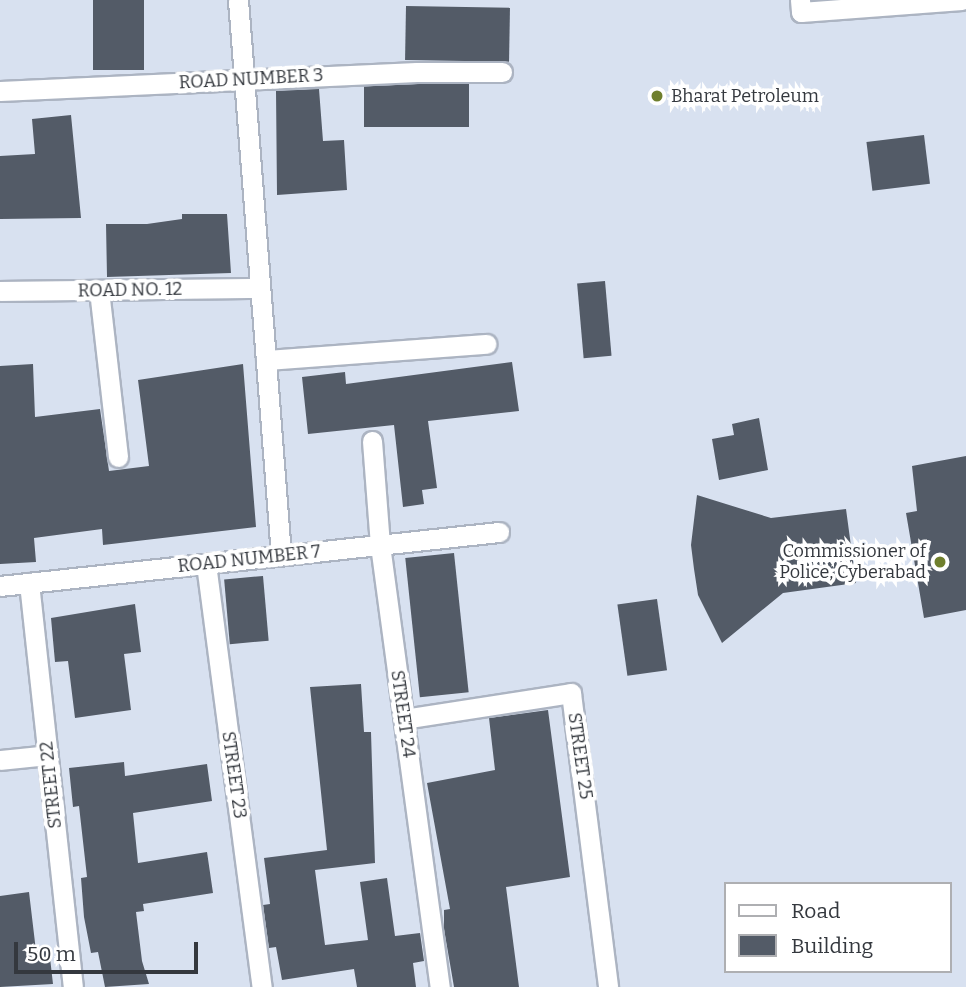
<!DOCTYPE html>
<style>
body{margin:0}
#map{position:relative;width:966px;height:987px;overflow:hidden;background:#d8e1f0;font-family:Bitter,serif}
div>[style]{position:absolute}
.building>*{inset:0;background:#535b67;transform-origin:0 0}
.roads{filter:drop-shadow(2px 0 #acb4c2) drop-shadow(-2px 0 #acb4c2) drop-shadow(0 2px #acb4c2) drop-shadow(0 -2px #acb4c2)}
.minor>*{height:19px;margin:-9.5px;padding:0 9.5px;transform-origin:9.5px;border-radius:9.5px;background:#fff}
.dots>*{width:19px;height:19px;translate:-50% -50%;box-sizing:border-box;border:4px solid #fff;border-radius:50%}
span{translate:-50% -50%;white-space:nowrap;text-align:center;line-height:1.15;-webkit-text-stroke:7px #fff;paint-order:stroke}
.street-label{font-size:18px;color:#34383e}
.poi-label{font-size:18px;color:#34383e}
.left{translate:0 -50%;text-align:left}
.right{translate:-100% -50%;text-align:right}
.legend{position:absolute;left:724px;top:882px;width:228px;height:91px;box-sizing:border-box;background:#fff;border:2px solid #aeafb2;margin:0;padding:9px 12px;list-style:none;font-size:21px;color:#34383e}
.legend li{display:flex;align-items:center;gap:14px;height:35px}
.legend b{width:35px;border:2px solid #aeafb2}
.scale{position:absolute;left:14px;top:942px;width:184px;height:32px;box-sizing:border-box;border:4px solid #34383e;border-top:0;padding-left:9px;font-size:21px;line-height:24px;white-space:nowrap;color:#34383e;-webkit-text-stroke:5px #fff;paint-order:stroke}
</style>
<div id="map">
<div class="building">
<i style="left:93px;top:0;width:51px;height:70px"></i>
<i style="left:406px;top:6px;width:104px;height:54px;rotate:1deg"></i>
<i style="left:469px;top:84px;width:43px;height:105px;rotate:90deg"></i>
<i style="clip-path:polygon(319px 89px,323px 141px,344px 140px,347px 190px,277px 195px,276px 91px)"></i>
<i style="clip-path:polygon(71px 115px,81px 218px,0 219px,0 156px,35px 154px,32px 119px)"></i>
<i style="left:924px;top:135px;width:49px;height:58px;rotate:83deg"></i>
<i style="clip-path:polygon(182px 214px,227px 214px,231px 273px,107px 277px,106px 224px,147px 224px,182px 219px)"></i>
<i style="left:605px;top:281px;width:75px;height:28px;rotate:85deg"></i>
<i style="clip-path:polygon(512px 362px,519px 411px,428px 421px,437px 488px,422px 490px,424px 504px,403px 507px,394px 425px,308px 434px,302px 377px,345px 372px,346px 384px)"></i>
<i style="clip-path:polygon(33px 364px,35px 417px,100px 409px,109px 471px,149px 466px,138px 380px,243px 364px,256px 527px,103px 545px,102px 529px,34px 538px,36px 562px,0 564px,0 366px)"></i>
<i style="clip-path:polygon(759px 418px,768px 470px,719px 480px,712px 439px,734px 435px,732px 424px)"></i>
<i style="clip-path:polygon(966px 456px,966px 610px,924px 618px,906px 513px,917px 511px,912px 466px)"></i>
<i style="clip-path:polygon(697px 495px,771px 518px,846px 509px,856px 583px,783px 593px,722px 643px,698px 595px,694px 569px,691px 545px)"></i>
<i style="left:454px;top:553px;width:140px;height:49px;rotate:84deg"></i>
<i style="left:263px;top:576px;width:65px;height:39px;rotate:85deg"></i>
<i style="left:657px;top:599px;width:72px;height:40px;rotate:82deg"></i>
<i style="clip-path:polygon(135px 604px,141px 652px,124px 654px,131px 710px,75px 718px,68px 661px,55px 662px,51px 618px)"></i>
<i style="clip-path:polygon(361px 684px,364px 732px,371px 732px,375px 863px,315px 870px,325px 945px,368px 940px,360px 882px,387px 878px,395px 936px,420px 933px,424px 961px,413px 963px,416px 987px,357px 987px,354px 969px,282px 980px,276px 947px,269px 948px,263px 905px,270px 904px,264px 858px,327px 850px,310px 687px)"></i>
<i style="clip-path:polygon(548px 710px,570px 877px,506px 887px,519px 987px,454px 987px,444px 929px,444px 910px,450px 909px,427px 783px,495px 770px,489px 718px)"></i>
<i style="clip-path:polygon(124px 762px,125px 776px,207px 764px,212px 801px,133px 813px,138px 863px,207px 852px,213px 893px,143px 904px,144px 911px,136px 912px,142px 961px,149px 984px,105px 987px,98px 952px,91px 953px,84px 917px,81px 878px,87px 877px,79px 806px,73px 807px,69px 768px)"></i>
<i style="clip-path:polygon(29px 892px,36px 951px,49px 949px,53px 984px,0 987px,0 896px)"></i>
</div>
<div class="roads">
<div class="minor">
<i style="left:238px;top:0;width:557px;rotate:85.57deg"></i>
<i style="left:800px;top:0;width:12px;rotate:85deg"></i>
<i style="left:801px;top:12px;width:161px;rotate:-4.3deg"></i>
<i style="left:0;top:91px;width:417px;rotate:-2.6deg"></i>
<i style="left:417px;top:72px;width:85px"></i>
<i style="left:99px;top:290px;width:168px;rotate:83.5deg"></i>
<i style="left:0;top:291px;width:260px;rotate:-0.7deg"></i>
<i style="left:266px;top:360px;width:221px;rotate:-4.2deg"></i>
<i style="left:372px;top:441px;width:104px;rotate:85.6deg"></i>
<i style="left:380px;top:545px;width:446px;rotate:82.3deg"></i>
<i style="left:206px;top:564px;width:427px;rotate:82.5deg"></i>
<i style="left:29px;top:583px;width:406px;rotate:83.8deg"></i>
<i style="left:0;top:586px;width:502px;rotate:-6.18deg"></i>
<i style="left:404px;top:719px;width:169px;rotate:-8.8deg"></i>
<i style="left:571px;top:693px;width:296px;rotate:82.8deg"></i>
<i style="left:0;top:760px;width:48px;rotate:-5.9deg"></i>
</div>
</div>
<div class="dots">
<i style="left:657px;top:96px;background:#6f7f2d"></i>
<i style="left:940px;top:562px;background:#6f7f2d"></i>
</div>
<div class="street-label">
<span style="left:251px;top:79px;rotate:-3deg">ROAD NUMBER 3</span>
<span style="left:130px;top:290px;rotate:-1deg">ROAD NO. 12</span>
<span style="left:249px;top:559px;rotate:-6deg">ROAD NUMBER 7</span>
<span style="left:403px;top:714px;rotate:82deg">STREET 24</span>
<span style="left:580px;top:756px;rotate:82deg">STREET 25</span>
<span style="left:234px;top:775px;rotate:82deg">STREET 23</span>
<span style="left:51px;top:785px;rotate:-96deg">STREET 22</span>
</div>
<div class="poi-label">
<span class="left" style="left:671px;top:96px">Bharat Petroleum</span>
<span class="right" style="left:926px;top:562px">Commissioner of<br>Police, Cyberabad</span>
</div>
<ul class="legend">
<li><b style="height:9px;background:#fff"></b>Road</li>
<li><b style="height:19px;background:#535b67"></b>Building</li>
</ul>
<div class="scale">50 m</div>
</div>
